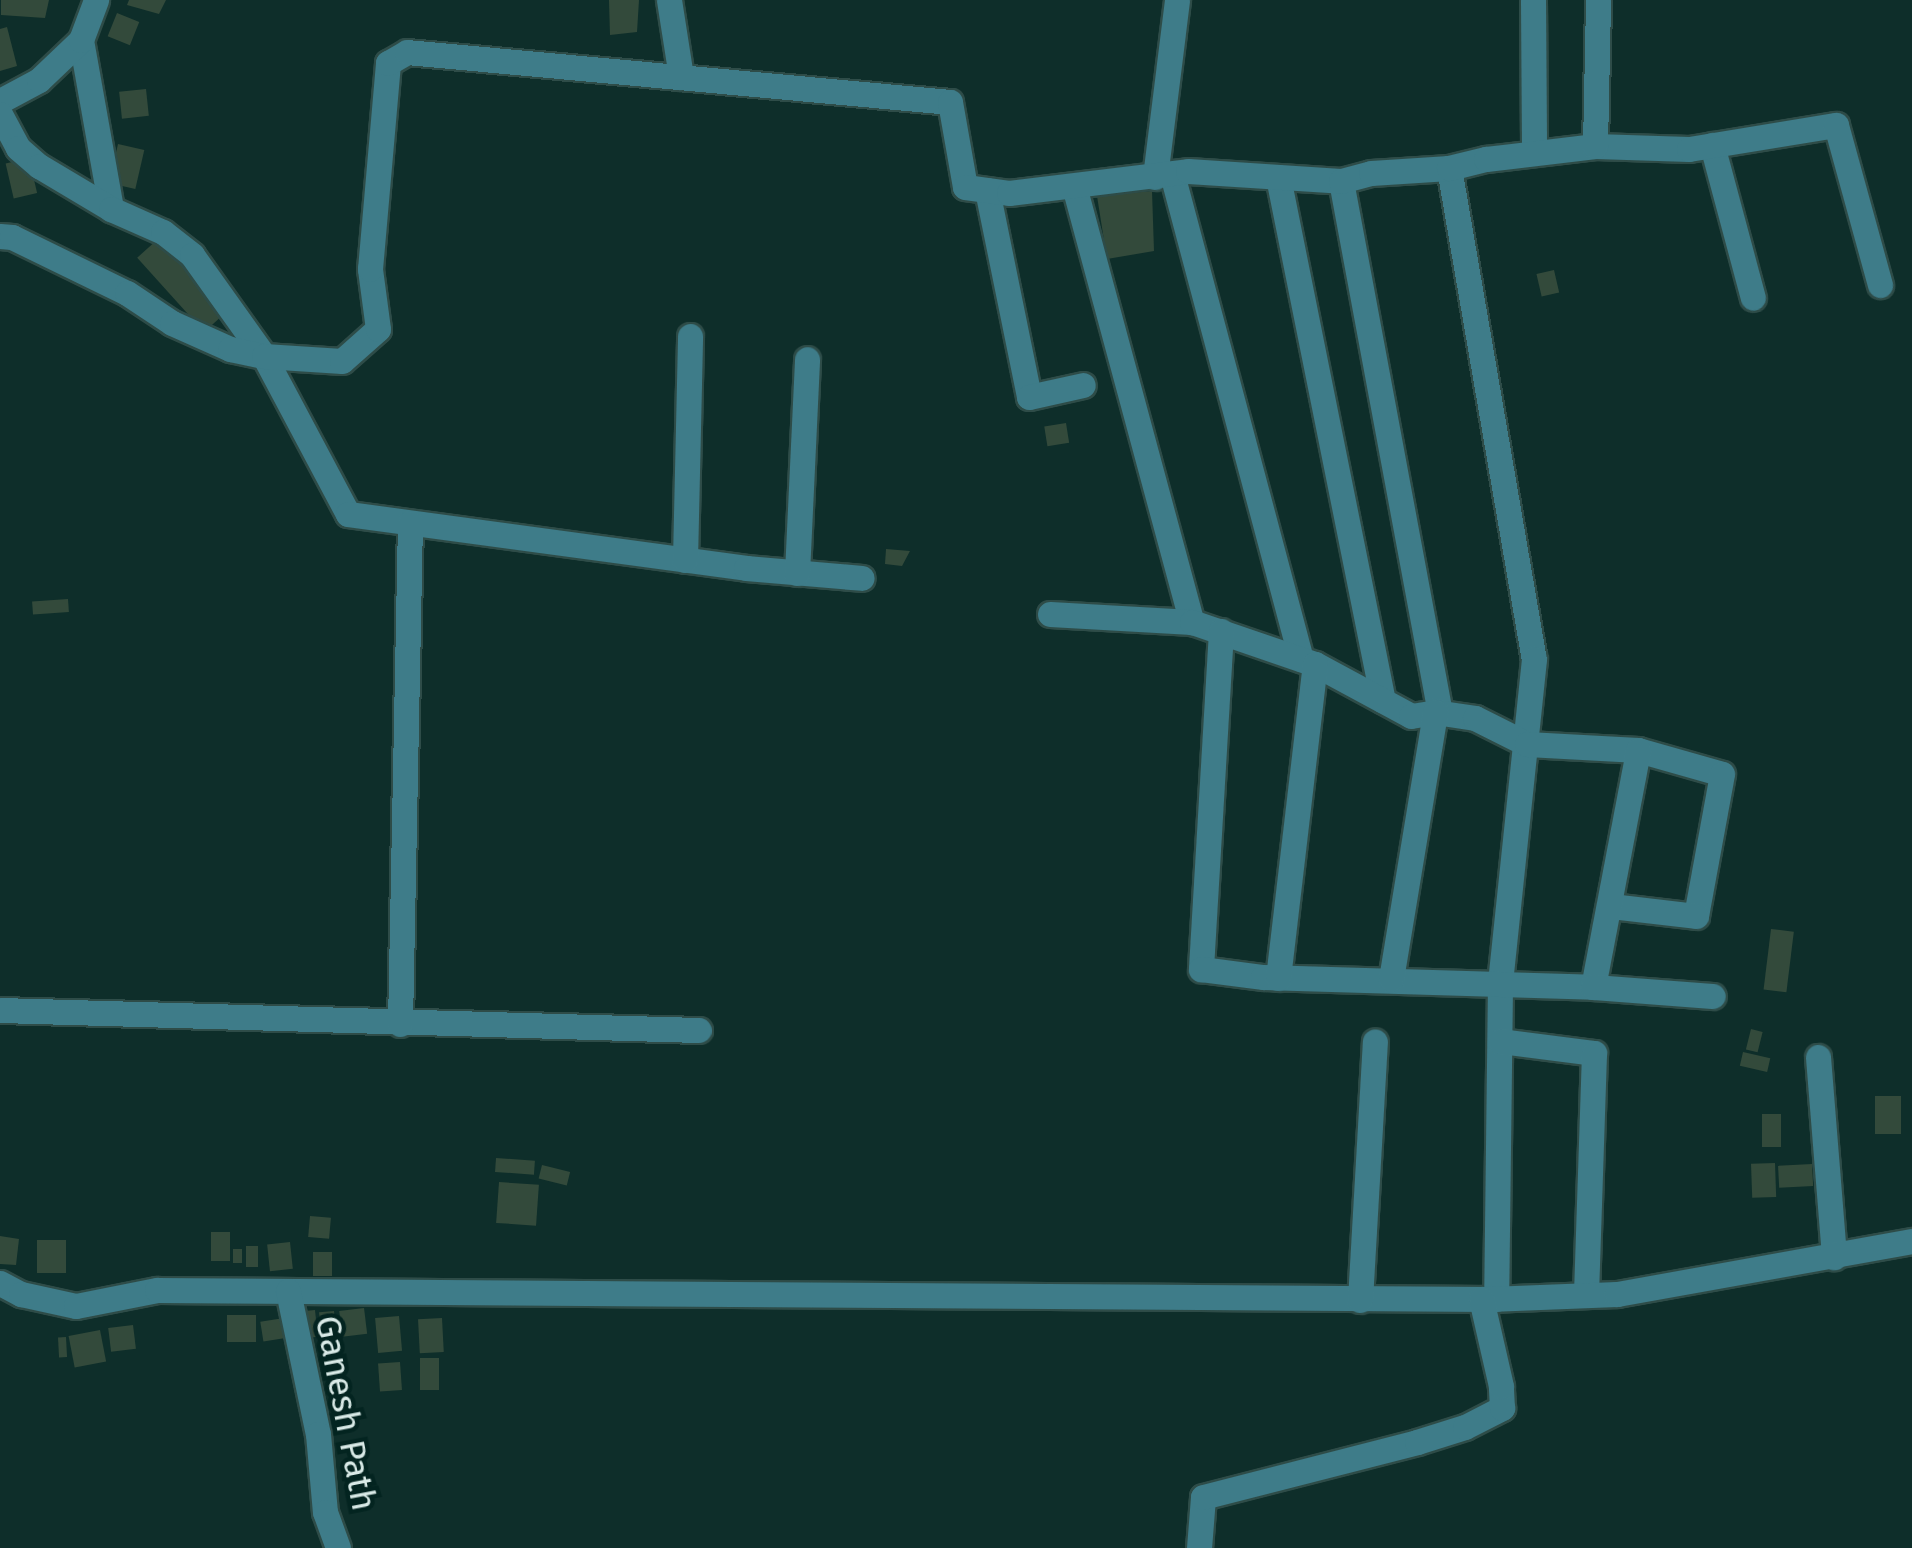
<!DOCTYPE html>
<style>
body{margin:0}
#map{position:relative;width:1912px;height:1548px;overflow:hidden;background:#0e2e2a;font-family:"Fira Sans",sans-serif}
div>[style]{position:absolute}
.building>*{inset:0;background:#334a3b;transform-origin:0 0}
.roads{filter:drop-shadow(2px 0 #2e4c48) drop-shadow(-2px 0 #2e4c48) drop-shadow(0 2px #2e4c48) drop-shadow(0 -2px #2e4c48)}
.minor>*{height:25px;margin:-12.5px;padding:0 12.5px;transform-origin:12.5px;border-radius:12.5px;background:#3e7c89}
span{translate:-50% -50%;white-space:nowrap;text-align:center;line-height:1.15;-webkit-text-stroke:9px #032420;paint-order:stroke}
.street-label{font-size:35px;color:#d9eae7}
</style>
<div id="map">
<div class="building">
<i style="clip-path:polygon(1px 0,49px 0,45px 18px,1px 15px)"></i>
<i style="clip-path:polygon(129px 0,166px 0,159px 14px,127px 5px)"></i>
<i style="clip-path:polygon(609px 0,639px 0,637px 32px,610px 35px)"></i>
<i style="left:117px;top:13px;width:24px;height:25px;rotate:22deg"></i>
<i style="clip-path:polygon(7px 27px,17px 66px,0 71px,0 29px)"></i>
<i style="left:146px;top:89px;width:27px;height:27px;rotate:84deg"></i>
<i style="left:118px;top:144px;width:27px;height:40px;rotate:13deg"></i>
<i style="left:29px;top:158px;width:36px;height:24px;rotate:77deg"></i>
<i style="clip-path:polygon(1152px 191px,1154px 251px,1107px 259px,1097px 196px)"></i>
<i style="left:158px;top:239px;width:100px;height:28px;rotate:48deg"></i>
<i style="left:1554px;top:270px;width:23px;height:18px;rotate:77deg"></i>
<i style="left:1066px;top:423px;width:20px;height:22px;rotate:81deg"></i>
<i style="clip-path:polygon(886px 549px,910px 551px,902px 566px,885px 564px)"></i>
<i style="left:68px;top:599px;width:13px;height:36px;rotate:86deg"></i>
<i style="left:1771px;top:929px;width:23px;height:61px;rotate:7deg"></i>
<i style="left:1751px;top:1029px;width:12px;height:21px;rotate:14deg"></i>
<i style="left:1743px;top:1052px;width:28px;height:14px;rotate:13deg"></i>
<i style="left:1875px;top:1096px;width:26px;height:38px"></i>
<i style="left:1762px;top:1114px;width:19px;height:33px"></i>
<i style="left:496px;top:1158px;width:39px;height:14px;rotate:4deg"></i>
<i style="left:1775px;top:1163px;width:34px;height:24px;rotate:88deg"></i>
<i style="left:1812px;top:1164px;width:22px;height:34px;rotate:87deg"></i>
<i style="left:542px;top:1165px;width:29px;height:14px;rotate:14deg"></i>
<i style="left:499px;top:1182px;width:40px;height:41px;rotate:4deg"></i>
<i style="left:310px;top:1216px;width:21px;height:21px;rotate:5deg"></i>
<i style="left:211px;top:1232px;width:19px;height:29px"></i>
<i style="clip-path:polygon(0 1236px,19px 1239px,16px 1265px,0 1264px)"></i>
<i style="left:37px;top:1240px;width:29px;height:33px"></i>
<i style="left:290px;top:1242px;width:27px;height:23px;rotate:84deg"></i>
<i style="left:246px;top:1246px;width:12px;height:21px"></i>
<i style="left:233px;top:1249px;width:9px;height:14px"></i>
<i style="left:313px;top:1252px;width:19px;height:24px"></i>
<i style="left:364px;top:1308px;width:26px;height:25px;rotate:83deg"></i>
<i style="left:315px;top:1310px;width:27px;height:20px;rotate:84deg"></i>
<i style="left:334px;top:1311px;width:35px;height:15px;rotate:85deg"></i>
<i style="left:227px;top:1315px;width:29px;height:27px"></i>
<i style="left:399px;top:1316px;width:35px;height:24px;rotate:85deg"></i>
<i style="left:284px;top:1318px;width:20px;height:24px;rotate:81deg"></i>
<i style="left:442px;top:1318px;width:34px;height:24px;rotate:87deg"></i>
<i style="left:133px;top:1325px;width:24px;height:25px;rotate:83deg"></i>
<i style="left:100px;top:1330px;width:32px;height:32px;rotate:79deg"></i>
<i style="left:66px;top:1337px;width:20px;height:8px;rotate:87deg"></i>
<i style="left:420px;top:1358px;width:19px;height:32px"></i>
<i style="left:400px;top:1362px;width:28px;height:22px;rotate:86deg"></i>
</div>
<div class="roads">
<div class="minor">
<i style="left:669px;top:0;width:78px;rotate:81.1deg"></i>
<i style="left:1533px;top:0;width:152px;rotate:89.6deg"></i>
<i style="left:81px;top:40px;width:172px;rotate:79.9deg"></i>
<i style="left:0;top:101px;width:44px;rotate:-28.3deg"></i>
<i style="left:39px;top:80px;width:58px;rotate:-43.6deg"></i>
<i style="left:81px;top:40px;width:43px;rotate:-69.4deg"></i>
<i style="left:0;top:114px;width:38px;rotate:62deg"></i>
<i style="left:18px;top:148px;width:28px;rotate:41deg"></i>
<i style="left:39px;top:166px;width:84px;rotate:30.8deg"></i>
<i style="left:111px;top:209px;width:57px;rotate:23.9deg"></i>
<i style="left:163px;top:232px;width:37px;rotate:38deg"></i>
<i style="left:192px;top:255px;width:124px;rotate:54.5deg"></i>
<i style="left:264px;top:356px;width:179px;rotate:62deg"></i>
<i style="left:348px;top:514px;width:402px;rotate:7.7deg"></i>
<i style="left:746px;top:568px;width:116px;rotate:4.9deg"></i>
<i style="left:1712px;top:145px;width:158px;rotate:75deg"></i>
<i style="left:1595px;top:146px;width:94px;rotate:1.8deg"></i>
<i style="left:1689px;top:149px;width:149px;rotate:-9.3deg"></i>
<i style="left:1836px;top:125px;width:166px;rotate:74.6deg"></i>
<i style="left:1449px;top:168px;width:498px;rotate:80.2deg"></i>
<i style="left:1534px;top:659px;width:327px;rotate:96deg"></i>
<i style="left:1500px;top:984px;width:315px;rotate:90.7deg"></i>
<i style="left:1172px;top:174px;width:502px;rotate:75.11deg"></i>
<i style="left:1155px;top:177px;width:178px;rotate:-82.9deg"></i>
<i style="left:1278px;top:177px;width:534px;rotate:78.67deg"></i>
<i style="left:1341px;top:181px;width:541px;rotate:79.46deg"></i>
<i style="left:1074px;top:186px;width:452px;rotate:74.9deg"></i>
<i style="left:987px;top:190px;width:211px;rotate:78.5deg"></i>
<i style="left:1029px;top:397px;width:55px;rotate:-12.5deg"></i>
<i style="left:0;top:236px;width:12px;rotate:5deg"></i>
<i style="left:12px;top:237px;width:128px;rotate:26deg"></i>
<i style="left:127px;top:293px;width:54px;rotate:33.7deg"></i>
<i style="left:172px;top:323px;width:64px;rotate:24.1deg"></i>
<i style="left:230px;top:349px;width:35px;rotate:12deg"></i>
<i style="left:264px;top:356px;width:78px;rotate:3.7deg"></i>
<i style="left:342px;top:361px;width:48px;rotate:-41.6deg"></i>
<i style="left:378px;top:329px;width:61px;rotate:-97.6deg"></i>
<i style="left:370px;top:269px;width:207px;rotate:-85deg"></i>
<i style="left:388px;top:63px;width:22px;rotate:-30deg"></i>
<i style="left:407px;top:52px;width:545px;rotate:5.26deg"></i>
<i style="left:950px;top:102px;width:86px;rotate:80deg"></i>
<i style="left:965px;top:187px;width:44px;rotate:7.8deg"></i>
<i style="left:1009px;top:193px;width:180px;rotate:-7deg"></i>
<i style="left:1188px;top:171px;width:153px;rotate:3.7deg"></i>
<i style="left:1341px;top:181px;width:31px;rotate:-15deg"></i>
<i style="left:1371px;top:173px;width:78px;rotate:-3.7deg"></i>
<i style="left:1449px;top:168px;width:38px;rotate:-14deg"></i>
<i style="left:1486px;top:159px;width:110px;rotate:-6.8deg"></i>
<i style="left:1595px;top:146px;width:146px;rotate:-88.8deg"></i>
<i style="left:685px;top:560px;width:224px;rotate:-88.7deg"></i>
<i style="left:797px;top:573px;width:214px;rotate:-87.3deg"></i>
<i style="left:1050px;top:614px;width:142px;rotate:3.2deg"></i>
<i style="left:1192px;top:622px;width:130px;rotate:18.9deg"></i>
<i style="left:1315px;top:664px;width:109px;rotate:28.4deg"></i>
<i style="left:1411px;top:716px;width:24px;rotate:-9deg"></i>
<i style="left:1435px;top:712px;width:40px;rotate:8.5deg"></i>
<i style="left:1475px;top:718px;width:58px;rotate:26.6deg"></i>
<i style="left:1527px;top:744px;width:111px;rotate:3.1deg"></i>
<i style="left:1638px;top:750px;width:87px;rotate:15.9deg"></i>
<i style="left:1722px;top:774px;width:144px;rotate:100.4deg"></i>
<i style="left:1696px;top:916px;width:86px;rotate:-173.3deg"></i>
<i style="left:1221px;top:631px;width:339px;rotate:93.4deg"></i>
<i style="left:1201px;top:969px;width:63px;rotate:7.4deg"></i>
<i style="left:1263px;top:977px;width:330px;rotate:1.7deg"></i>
<i style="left:1593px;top:987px;width:241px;rotate:-79.2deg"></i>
<i style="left:1278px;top:978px;width:316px;rotate:-83.3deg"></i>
<i style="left:1391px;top:979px;width:271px;rotate:-80.6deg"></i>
<i style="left:1593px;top:987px;width:120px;rotate:4.3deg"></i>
<i style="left:0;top:1010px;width:699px;rotate:1.64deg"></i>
<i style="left:400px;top:1024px;width:501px;rotate:-88.86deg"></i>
<i style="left:1500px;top:1041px;width:95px;rotate:7.3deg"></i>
<i style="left:1594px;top:1053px;width:241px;rotate:91.9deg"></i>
<i style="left:1818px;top:1057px;width:201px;rotate:85.4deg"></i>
<i style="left:0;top:1283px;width:24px;rotate:28deg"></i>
<i style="left:21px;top:1294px;width:56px;rotate:12.3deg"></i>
<i style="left:76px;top:1306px;width:83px;rotate:-11.2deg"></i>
<i style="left:157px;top:1290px;width:1332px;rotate:0.39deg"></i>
<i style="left:1489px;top:1299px;width:128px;rotate:-2.2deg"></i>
<i style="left:1617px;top:1294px;width:300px;rotate:-10.2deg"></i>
<i style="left:288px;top:1291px;width:146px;rotate:78.2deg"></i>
<i style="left:318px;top:1434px;width:78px;rotate:84.9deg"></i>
<i style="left:325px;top:1512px;width:38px;rotate:70deg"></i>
<i style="left:1360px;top:1300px;width:259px;rotate:-86.7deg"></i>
<i style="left:1199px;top:1548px;width:51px;rotate:-85.5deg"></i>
<i style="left:1203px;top:1497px;width:221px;rotate:-14.4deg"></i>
<i style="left:1417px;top:1442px;width:50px;rotate:-17.4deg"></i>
<i style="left:1465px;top:1427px;width:42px;rotate:-27.2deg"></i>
<i style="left:1502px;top:1408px;width:22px;rotate:-93deg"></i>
<i style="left:1501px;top:1386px;width:89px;rotate:-102.9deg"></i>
</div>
</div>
<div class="street-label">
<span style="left:346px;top:1413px;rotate:79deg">Ganesh Path</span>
</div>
</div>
